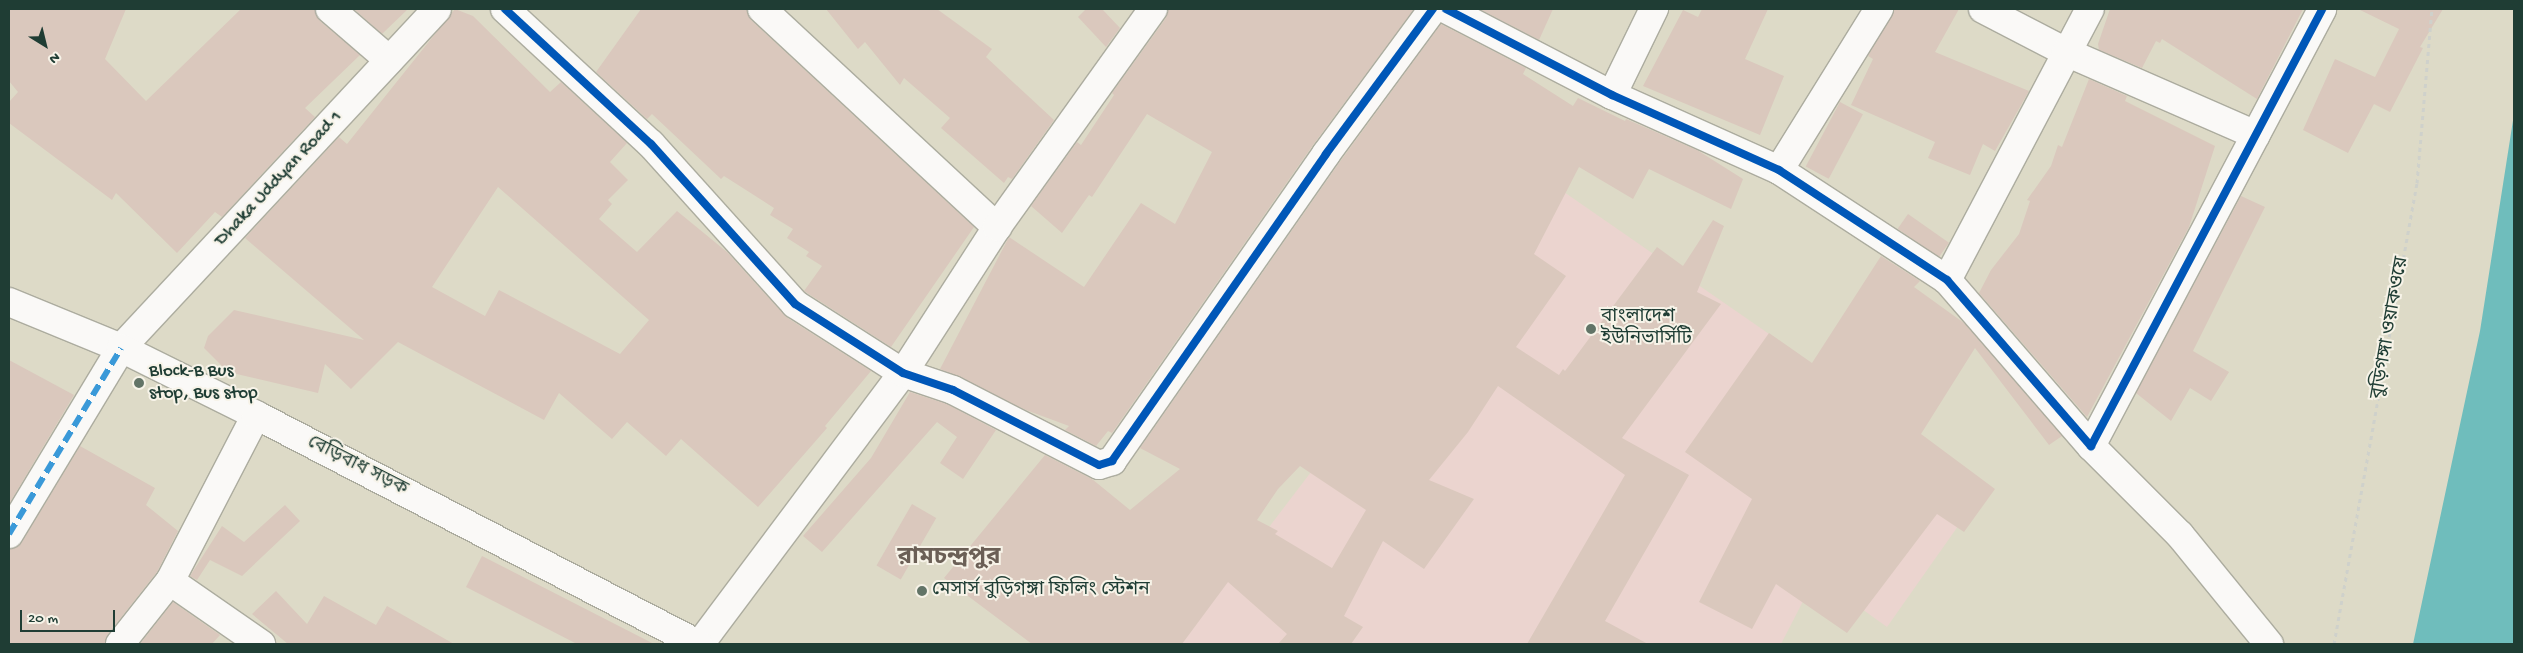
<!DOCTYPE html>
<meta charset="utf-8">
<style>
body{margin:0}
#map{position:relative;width:2523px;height:653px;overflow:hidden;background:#dddac7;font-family:"Gochi Hand","Noto Sans Bengali",sans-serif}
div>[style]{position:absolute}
.built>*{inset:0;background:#ebd4cf}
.water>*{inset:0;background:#6fbdbc}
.building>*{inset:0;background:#dac8bd;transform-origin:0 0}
.path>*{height:3px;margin-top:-1.5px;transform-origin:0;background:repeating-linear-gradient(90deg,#cfd1cb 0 4px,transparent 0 8px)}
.roads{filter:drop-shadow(1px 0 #acac9f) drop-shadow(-1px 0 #acac9f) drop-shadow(0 1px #acac9f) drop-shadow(0 -1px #acac9f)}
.street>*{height:28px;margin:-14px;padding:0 14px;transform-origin:14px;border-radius:14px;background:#faf9f7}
.highway>*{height:28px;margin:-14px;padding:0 14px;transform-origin:14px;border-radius:14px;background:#faf9f7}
.quiet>*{height:6px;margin-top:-3px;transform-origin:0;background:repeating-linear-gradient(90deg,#3a99d8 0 12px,transparent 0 18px)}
.cycleway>*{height:8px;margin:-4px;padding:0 4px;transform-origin:4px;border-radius:4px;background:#0057b8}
.dots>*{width:14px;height:14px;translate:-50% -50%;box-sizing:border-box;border:2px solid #f7f3e8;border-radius:50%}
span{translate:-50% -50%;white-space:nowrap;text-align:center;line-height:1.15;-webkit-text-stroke:4px #f7f3e8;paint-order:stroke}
.street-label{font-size:19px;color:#1f3d34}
.poi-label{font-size:19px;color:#1f3d34}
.left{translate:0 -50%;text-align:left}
.district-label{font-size:24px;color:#6b5f56;font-weight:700}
.frame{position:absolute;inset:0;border:10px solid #1f3d34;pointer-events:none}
.north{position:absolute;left:20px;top:20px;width:50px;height:50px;-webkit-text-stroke:4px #f7f3e8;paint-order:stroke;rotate:144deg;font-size:14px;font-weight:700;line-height:20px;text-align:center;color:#1f3d34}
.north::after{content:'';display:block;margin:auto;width:18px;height:22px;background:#1f3d34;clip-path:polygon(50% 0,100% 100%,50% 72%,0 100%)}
.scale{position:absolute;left:20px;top:610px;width:95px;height:22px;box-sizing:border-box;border:2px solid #1f3d34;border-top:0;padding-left:6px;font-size:15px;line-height:18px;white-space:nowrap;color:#1f3d34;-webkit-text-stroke:4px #f7f3e8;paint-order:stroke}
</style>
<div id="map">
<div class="built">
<i style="clip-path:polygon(1538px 174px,1987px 485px,1887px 627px,1816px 576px,1781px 644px,1180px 644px)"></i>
</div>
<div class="water">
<i style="clip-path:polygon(2514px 114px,2514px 644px,2413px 644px,2480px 331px)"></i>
</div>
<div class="building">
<i style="clip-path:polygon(9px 9px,126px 9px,105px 59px,146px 101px,241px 9px,315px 9px,320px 21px,360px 55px,305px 108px,315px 117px,222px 217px,215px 212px,177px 253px,116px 193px,112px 200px,9px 123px,9px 102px,18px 92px,9px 81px)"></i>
<i style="clip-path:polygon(354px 9px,408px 9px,382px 34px)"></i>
<i style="clip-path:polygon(evenodd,455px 9px,473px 16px,550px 92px,561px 82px,627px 143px,610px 162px,628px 180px,608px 200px,612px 204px,599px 219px,637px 252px,677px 211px,727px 252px,786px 317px,871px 371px,825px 426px,827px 428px,758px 507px,681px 439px,666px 456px,627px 422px,612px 439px,559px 393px,544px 420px,398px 342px,351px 389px,325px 364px,318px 393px,228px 372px,204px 348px,208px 336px,234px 310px,364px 340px,245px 238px,339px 137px,347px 144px,455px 9px,498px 187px,649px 320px,620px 354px,499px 290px,485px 316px,432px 287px,498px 187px)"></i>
<i style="clip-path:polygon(641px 9px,747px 9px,751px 20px,974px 227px,891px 347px,804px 291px,822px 266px,806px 256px,809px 252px,787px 238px,793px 229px,770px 215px,774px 208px,724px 176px,721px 179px,652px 114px,647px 119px,596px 72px)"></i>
<i style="clip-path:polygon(826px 9px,937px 9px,992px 49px,986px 57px,1054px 120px,1012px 179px,1008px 177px,1004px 183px,941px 128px,950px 118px,904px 78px,900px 85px,865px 42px,858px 49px)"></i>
<i style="clip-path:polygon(1086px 9px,1102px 9px,1120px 28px,1106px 47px,1078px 17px)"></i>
<i style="clip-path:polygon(1168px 9px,1414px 9px,1313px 145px,1112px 433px,1108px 431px,1096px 446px,1065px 430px,1069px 426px,1026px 410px,940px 369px,1009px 237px,1084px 287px,1141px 203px,1175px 224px,1212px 152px,1147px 114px,1092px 197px,1089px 195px,1062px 233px,1031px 206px,1077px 142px,1081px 145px,1114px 95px,1112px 93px,1166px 18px)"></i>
<i style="clip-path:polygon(1479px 9px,1553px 9px,1539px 40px)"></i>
<i style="clip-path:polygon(1702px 9px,1768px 9px,1745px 59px,1784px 76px,1760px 135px,1643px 86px,1683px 10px,1698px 17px)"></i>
<i style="clip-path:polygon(1895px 9px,1959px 9px,1935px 52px,2029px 91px,1995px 151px,1983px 144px,1970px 175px,1928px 158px,1935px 142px,1851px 105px,1873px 59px,1868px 56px)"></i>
<i style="clip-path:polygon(2110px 9px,2303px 9px,2257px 99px,2162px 39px,2160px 43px,2156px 41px,2142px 68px,2099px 50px,2098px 44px)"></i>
<i style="clip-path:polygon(2358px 9px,2443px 9px,2420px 47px,2423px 48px,2390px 112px,2374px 104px,2348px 153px,2303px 130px,2335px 59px,2375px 77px,2399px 29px)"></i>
<i style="clip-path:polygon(evenodd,1441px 24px,1526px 68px,1523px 74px,1573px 106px,1578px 98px,1625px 121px,1626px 119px,1697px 150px,1743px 179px,1731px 209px,1649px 169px,1633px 199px,1579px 167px,1534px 254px,1566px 276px,1516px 347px,1559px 375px,1563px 369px,1565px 371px,1657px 247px,1683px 266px,1713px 220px,1724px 226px,1697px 292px,1721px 304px,1622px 438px,1689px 475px,1605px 621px,1648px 644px,1527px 644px,1625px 475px,1498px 386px,1468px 432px,1429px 480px,1474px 499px,1424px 569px,1383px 541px,1344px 616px,1363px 627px,1351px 644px,1278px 644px,1287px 634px,1228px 582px,1182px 644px,1032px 644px,944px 578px,1045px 455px,1092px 479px,1130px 510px,1180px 469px,1140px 448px,1339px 163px,1441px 24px,1300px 466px,1366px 510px,1332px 568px,1275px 534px,1278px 531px,1257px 520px,1278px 489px,1300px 466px)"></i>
<i style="clip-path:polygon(2089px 79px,2127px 96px,2125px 101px,2215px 146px,2189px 227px,2087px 417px,1979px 293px,1991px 270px,2019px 234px,2030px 201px,2027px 200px,2051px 166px,2058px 145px,2062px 147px)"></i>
<i style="left:1840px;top:102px;width:26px;height:73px;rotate:28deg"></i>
<i style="clip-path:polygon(2241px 196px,2265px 207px,2193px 351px,2229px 372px,2211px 401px,2190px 388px,2171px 421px,2136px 393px)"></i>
<i style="left:1908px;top:214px;width:50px;height:18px;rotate:35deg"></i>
<i style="clip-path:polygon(1881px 256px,1920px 281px,1914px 287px,1964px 323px,2062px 436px,2049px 445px,1975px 348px,1921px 434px,1995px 489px,1964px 532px,1937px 514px,1847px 633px,1776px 584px,1752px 629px,1699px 602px,1752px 499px,1685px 452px,1769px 333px,1812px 363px)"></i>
<i style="clip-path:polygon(9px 360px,74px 395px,9px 504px)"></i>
<i style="clip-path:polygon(910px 392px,947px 404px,996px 430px,963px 479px,940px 463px,957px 437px,937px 422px,822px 552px,803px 536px,871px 458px)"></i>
<i style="clip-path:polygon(80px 446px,155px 488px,146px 505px,178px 531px,157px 572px,108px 634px,105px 644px,9px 644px,9px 550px,22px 542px)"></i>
<i style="left:912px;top:504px;width:28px;height:71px;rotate:30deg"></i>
<i style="clip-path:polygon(285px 505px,300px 521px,242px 576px,210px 560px,197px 580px,190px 576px,222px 526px,244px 542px)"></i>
<i style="clip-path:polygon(482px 556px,654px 644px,577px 644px,466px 587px)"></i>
<i style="clip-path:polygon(276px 591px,307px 624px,324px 596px,376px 625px,387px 606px,454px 644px,288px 644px,252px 614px)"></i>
<i style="clip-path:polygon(173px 602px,220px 635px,212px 644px,140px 644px)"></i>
</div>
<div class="path">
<i style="left:2334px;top:644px;width:468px;rotate:-79.8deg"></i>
<i style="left:2417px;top:183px;width:175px;rotate:-85.1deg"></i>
</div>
<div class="roads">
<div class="street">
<i style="left:330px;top:9px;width:78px;rotate:40.8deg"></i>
<i style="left:505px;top:9px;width:199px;rotate:42.8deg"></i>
<i style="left:651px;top:144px;width:215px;rotate:48deg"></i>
<i style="left:795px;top:304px;width:128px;rotate:32.6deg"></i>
<i style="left:903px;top:373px;width:53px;rotate:18.8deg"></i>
<i style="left:953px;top:390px;width:164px;rotate:27.2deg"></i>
<i style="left:1099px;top:465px;width:14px;rotate:-17deg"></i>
<i style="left:1112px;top:461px;width:374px;rotate:-55.1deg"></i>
<i style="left:1326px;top:154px;width:180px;rotate:-53.6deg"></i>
<i style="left:762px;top:9px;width:321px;rotate:42.9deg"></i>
<i style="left:1446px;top:9px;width:187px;rotate:27.4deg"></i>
<i style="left:1612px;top:95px;width:183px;rotate:24.2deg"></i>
<i style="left:1779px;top:170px;width:201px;rotate:33.2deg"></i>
<i style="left:1947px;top:280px;width:220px;rotate:49.1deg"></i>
<i style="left:2091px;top:446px;width:494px;rotate:-62.1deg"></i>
<i style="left:1983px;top:9px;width:93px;rotate:27.4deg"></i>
<i style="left:2066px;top:52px;width:207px;rotate:23.6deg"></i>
<i style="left:1612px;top:95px;width:96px;rotate:-64deg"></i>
<i style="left:1779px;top:170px;width:190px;rotate:-58.2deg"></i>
<i style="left:1947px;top:280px;width:306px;rotate:-62.2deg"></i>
<i style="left:2091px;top:446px;width:126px;rotate:45deg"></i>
<i style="left:2180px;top:535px;width:141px;rotate:50.8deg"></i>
<i style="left:9px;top:534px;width:217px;rotate:-58.9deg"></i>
<i style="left:121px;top:348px;width:463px;rotate:-47deg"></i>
<i style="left:170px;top:581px;width:111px;rotate:34.7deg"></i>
<i style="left:120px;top:644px;width:80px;rotate:-51.6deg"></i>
<i style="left:170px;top:581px;width:187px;rotate:-62.6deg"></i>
<i style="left:700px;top:644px;width:339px;rotate:-53.2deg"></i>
<i style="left:903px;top:373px;width:174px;rotate:-57.2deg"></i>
<i style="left:997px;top:227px;width:268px;rotate:-54.4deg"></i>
</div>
<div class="highway">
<i style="left:9px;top:302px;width:121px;rotate:22.3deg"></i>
<i style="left:121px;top:348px;width:151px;rotate:26.4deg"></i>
<i style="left:256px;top:415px;width:498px;rotate:27.4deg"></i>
</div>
</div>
<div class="quiet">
<i style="left:9px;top:534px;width:217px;rotate:-58.9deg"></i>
</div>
<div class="cycleway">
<i style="left:505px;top:9px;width:199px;rotate:42.8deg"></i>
<i style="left:651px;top:144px;width:215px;rotate:48deg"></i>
<i style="left:795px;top:304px;width:128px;rotate:32.6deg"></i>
<i style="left:903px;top:373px;width:53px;rotate:18.8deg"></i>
<i style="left:953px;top:390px;width:164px;rotate:27.2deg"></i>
<i style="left:1099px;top:465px;width:14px;rotate:-17deg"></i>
<i style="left:1112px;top:461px;width:374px;rotate:-55.1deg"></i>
<i style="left:1326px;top:154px;width:180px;rotate:-53.6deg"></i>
<i style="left:1446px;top:9px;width:187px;rotate:27.4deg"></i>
<i style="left:1612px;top:95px;width:183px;rotate:24.2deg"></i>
<i style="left:1779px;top:170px;width:201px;rotate:33.2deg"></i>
<i style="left:1947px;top:280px;width:220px;rotate:49.1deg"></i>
<i style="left:2091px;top:446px;width:494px;rotate:-62.1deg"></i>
</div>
<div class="dots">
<i style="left:1591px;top:329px;background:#627467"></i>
<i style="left:139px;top:383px;background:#627467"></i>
<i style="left:922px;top:591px;background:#627467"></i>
</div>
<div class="street-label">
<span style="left:279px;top:179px;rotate:-47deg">Dhaka Uddyan Road 1</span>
<span style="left:2391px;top:328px;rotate:-80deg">বুড়িগঙ্গা ওয়াকওয়ে</span>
<span style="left:357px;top:467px;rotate:27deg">বেড়িবাধ সড়ক</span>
</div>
<div class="poi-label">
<span class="left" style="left:1601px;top:329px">বাংলাদেশ<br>ইউনিভার্সিটি</span>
<span class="left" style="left:149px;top:383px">Block-B Bus<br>stop, Bus stop</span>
<span class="left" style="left:932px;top:591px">মেসার্স বুড়িগঙ্গা ফিলিং স্টেশন</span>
</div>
<div class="district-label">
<span style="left:949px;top:559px">রামচন্দ্রপুর</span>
</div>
<div class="frame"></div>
<div class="north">N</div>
<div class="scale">20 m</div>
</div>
